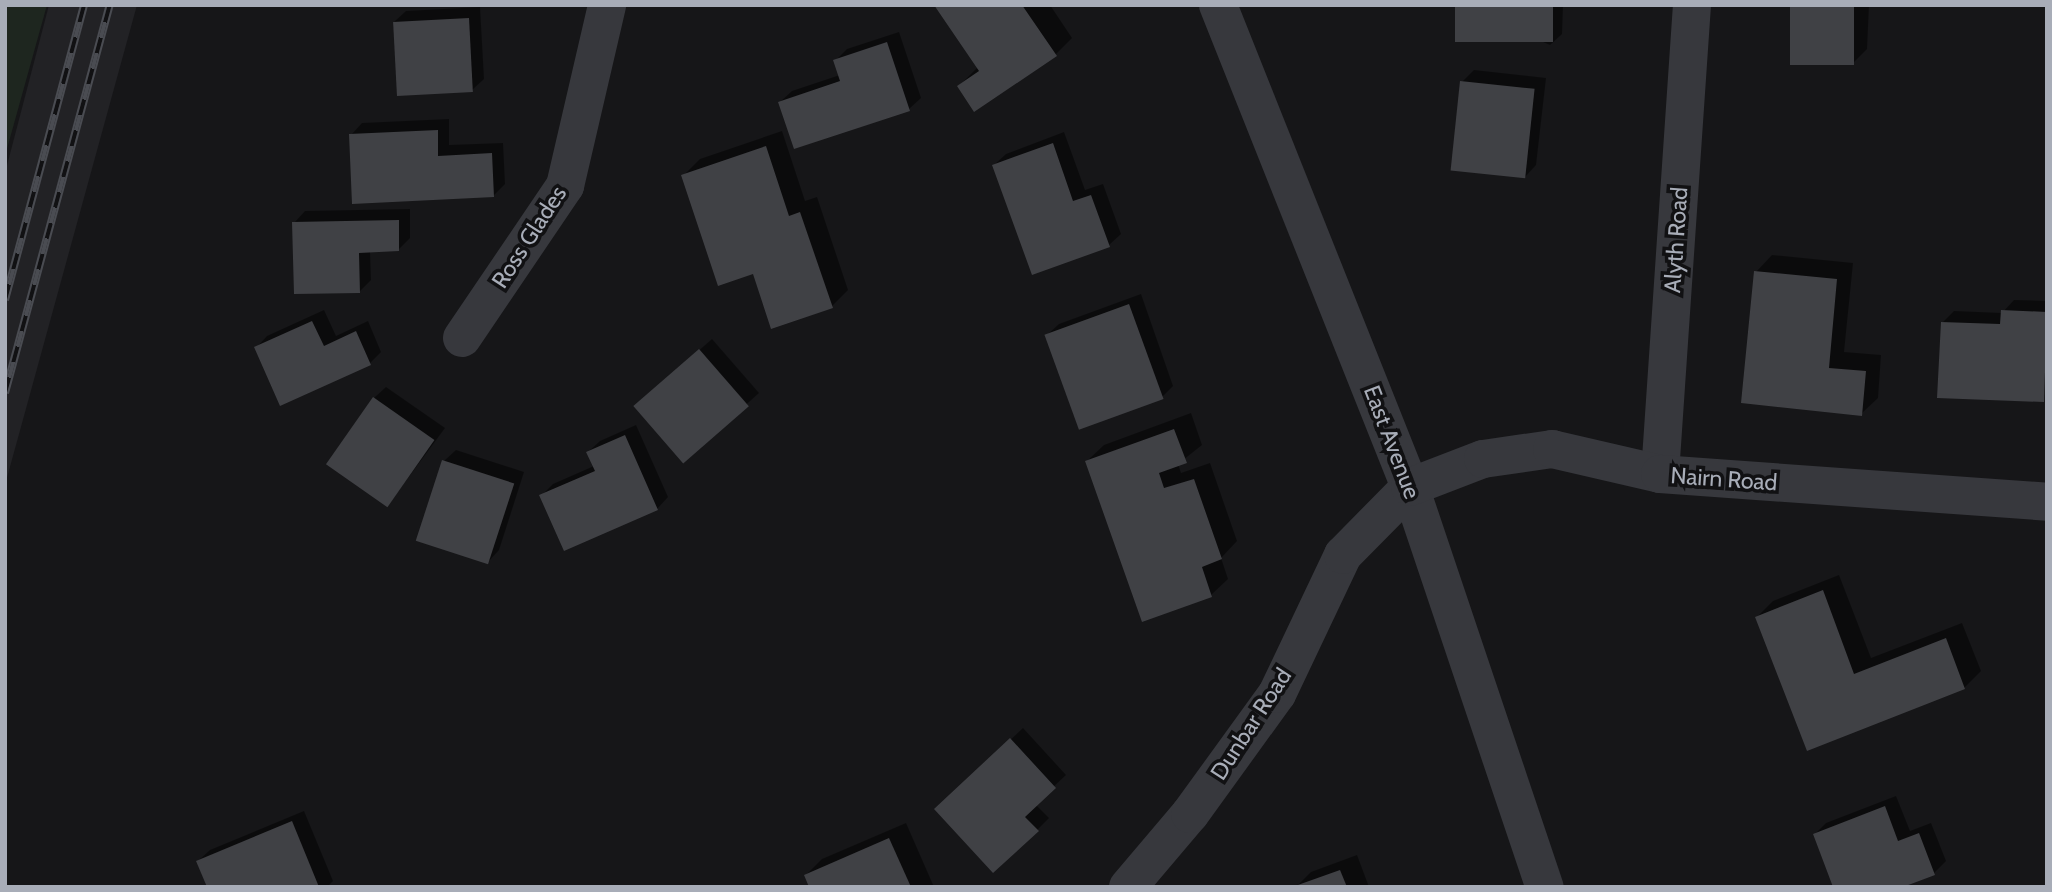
<!DOCTYPE html>
<style>
body{margin:0}
#map{position:relative;width:2052px;height:892px;overflow:hidden;background:#161618;font-family:Cabin,sans-serif}
div>[style]{position:absolute}
.built>*{inset:0;background:#222225}
.green>*{inset:0;background:#1e261f}
.shadow>*{inset:0;background:#0007}
.building>*{inset:0;background:#404145;transform-origin:0 0}
.minor>*{height:38px;margin:-19px;padding:0 19px;transform-origin:19px;border-radius:19px;background:#37383d}
.rail>*{height:8px;margin-top:-4px;transform-origin:0;background:repeating-linear-gradient(90deg,#111113 0 16px,#4a4c52 0 32px);box-sizing:border-box;border-block:2px solid #4a4c52}
span{translate:-50% -50%;white-space:nowrap;text-align:center;line-height:1.15;-webkit-text-stroke:7px #111113;paint-order:stroke}
.street-label{font-size:23px;color:#a8adb8}
.frame{position:absolute;inset:0;border:7px solid #a8adb8;pointer-events:none}
</style>
<div id="map">
<div class="built">
<i style="clip-path:polygon(49px 5px,137px 5px,5px 485px,5px 173px)"></i>
</div>
<div class="green">
<i style="clip-path:polygon(5px 5px,47px 5px,5px 156px)"></i>
</div>
<div class="shadow">
<i style="clip-path:polygon(936px 5px,1050px 5px,1072px 38px,1056px 54px,959px 86px,978px 67px)"></i>
<i style="clip-path:polygon(1457px 5px,1563px 5px,1562px 34px,1550px 45px)"></i>
<i style="clip-path:polygon(1791px 5px,1869px 5px,1867px 49px,1851px 65px)"></i>
<i style="clip-path:polygon(480px 7px,484px 79px,472px 90px,394px 22px,406px 11px)"></i>
<i style="clip-path:polygon(899px 32px,921px 98px,909px 109px,780px 102px,792px 91px,840px 75px,835px 61px,847px 49px)"></i>
<i style="clip-path:polygon(1474px 70px,1546px 78px,1536px 165px,1525px 177px,1462px 82px)"></i>
<i style="clip-path:polygon(449px 119px,449px 145px,503px 143px,505px 184px,493px 196px,351px 135px,362px 123px)"></i>
<i style="clip-path:polygon(782px 131px,805px 201px,817px 197px,848px 290px,832px 306px,754px 272px,683px 176px,700px 159px)"></i>
<i style="clip-path:polygon(1064px 132px,1085px 190px,1103px 184px,1121px 234px,1109px 245px,994px 165px,1006px 154px)"></i>
<i style="clip-path:polygon(410px 209px,410px 238px,398px 250px,370px 251px,371px 280px,360px 291px,294px 223px,305px 211px)"></i>
<i style="clip-path:polygon(1772px 255px,1853px 263px,1844px 352px,1881px 355px,1878px 398px,1861px 414px,1756px 272px)"></i>
<i style="clip-path:polygon(1141px 294px,1173px 386px,1162px 397px,1047px 335px,1059px 324px)"></i>
<i style="clip-path:polygon(2014px 300px,2047px 301px,2044px 400px,1942px 323px,1954px 311px,2002px 313px)"></i>
<i style="clip-path:polygon(324px 310px,336px 336px,368px 321px,381px 352px,370px 363px,256px 348px,267px 336px)"></i>
<i style="clip-path:polygon(712px 339px,759px 393px,683px 461px,647px 396px)"></i>
<i style="clip-path:polygon(386px 387px,445px 428px,388px 505px,374px 398px)"></i>
<i style="clip-path:polygon(1191px 413px,1202px 445px,1178px 464px,1181px 473px,1210px 463px,1237px 541px,1221px 558px,1228px 579px,1211px 595px,1087px 461px,1104px 445px)"></i>
<i style="clip-path:polygon(636px 425px,668px 497px,657px 509px,542px 495px,553px 484px,594px 466px,588px 452px,600px 441px)"></i>
<i style="clip-path:polygon(456px 450px,524px 472px,499px 550px,488px 562px,444px 461px)"></i>
<i style="clip-path:polygon(1839px 575px,1871px 658px,1962px 623px,1981px 671px,1964px 688px,1808px 749px,1757px 617px,1773px 601px)"></i>
<i style="clip-path:polygon(1023px 728px,1066px 775px,1035px 804px,1049px 818px,1037px 830px,948px 798px)"></i>
<i style="clip-path:polygon(1896px 796px,1910px 831px,1931px 823px,1946px 861px,1934px 873px,1815px 834px,1826px 823px)"></i>
<i style="clip-path:polygon(304px 811px,333px 881px,327px 887px,209px 887px,198px 861px,210px 850px)"></i>
<i style="clip-path:polygon(906px 823px,934px 887px,811px 887px,806px 875px,822px 859px)"></i>
<i style="clip-path:polygon(1357px 855px,1369px 887px,1296px 887px,1311px 872px)"></i>
</div>
<div class="building">
<i style="clip-path:polygon(934px 5px,1022px 5px,1057px 56px,974px 112px,957px 86px,979px 71px)"></i>
<i style="left:1455px;top:5px;width:98px;height:37px"></i>
<i style="left:1790px;top:5px;width:64px;height:60px"></i>
<i style="left:469px;top:18px;width:74px;height:76px;rotate:87deg"></i>
<i style="clip-path:polygon(887px 42px,910px 111px,794px 149px,778px 102px,840px 81px,833px 60px)"></i>
<i style="left:1460px;top:81px;width:75px;height:90px;rotate:6deg"></i>
<i style="clip-path:polygon(438px 130px,438px 156px,492px 153px,494px 197px,352px 204px,349px 134px)"></i>
<i style="clip-path:polygon(1053px 143px,1073px 201px,1091px 195px,1110px 247px,1032px 275px,992px 165px)"></i>
<i style="clip-path:polygon(766px 146px,789px 216px,800px 212px,833px 308px,771px 329px,753px 274px,718px 286px,681px 175px)"></i>
<i style="clip-path:polygon(399px 220px,399px 251px,359px 253px,360px 293px,294px 294px,292px 222px)"></i>
<i style="clip-path:polygon(1754px 271px,1837px 279px,1829px 368px,1866px 371px,1862px 416px,1741px 403px)"></i>
<i style="left:1129px;top:304px;width:101px;height:90px;rotate:70deg"></i>
<i style="clip-path:polygon(2001px 310px,2047px 312px,2044px 402px,1937px 398px,1941px 322px,2000px 324px)"></i>
<i style="clip-path:polygon(312px 321px,324px 346px,356px 331px,371px 365px,280px 406px,254px 347px)"></i>
<i style="left:699px;top:349px;width:76px;height:87px;rotate:49deg"></i>
<i style="left:373px;top:397px;width:75px;height:82px;rotate:35deg"></i>
<i style="clip-path:polygon(1174px 429px,1187px 463px,1159px 473px,1164px 488px,1194px 479px,1222px 559px,1202px 567px,1212px 597px,1142px 622px,1085px 461px)"></i>
<i style="clip-path:polygon(625px 435px,658px 510px,564px 551px,539px 495px,595px 471px,586px 452px)"></i>
<i style="left:442px;top:460px;width:76px;height:85px;rotate:18deg"></i>
<i style="clip-path:polygon(1823px 590px,1854px 674px,1946px 638px,1965px 689px,1807px 751px,1755px 617px)"></i>
<i style="clip-path:polygon(1010px 738px,1056px 788px,1025px 817px,1039px 831px,993px 873px,934px 809px)"></i>
<i style="clip-path:polygon(1885px 806px,1898px 841px,1919px 833px,1935px 875px,1903px 887px,1833px 887px,1813px 834px)"></i>
<i style="clip-path:polygon(292px 821px,319px 887px,207px 887px,196px 861px)"></i>
<i style="clip-path:polygon(889px 838px,911px 887px,809px 887px,804px 875px)"></i>
<i style="clip-path:polygon(1340px 870px,1347px 887px,1295px 887px,1295px 886px)"></i>
</div>
<div class="minor">
<i style="left:1218px;top:5px;width:519px;rotate:68.28deg"></i>
<i style="left:1410px;top:487px;width:422px;rotate:71.4deg"></i>
<i style="left:462px;top:338px;width:184px;rotate:-55.9deg"></i>
<i style="left:565px;top:186px;width:186px;rotate:-76.9deg"></i>
<i style="left:1660px;top:474px;width:470px;rotate:-86.1deg"></i>
<i style="left:1128px;top:887px;width:96px;rotate:-49.7deg"></i>
<i style="left:1190px;top:814px;width:148px;rotate:-54.1deg"></i>
<i style="left:1277px;top:694px;width:154px;rotate:-64.6deg"></i>
<i style="left:1343px;top:555px;width:95px;rotate:-45.4deg"></i>
<i style="left:1410px;top:487px;width:78px;rotate:-21deg"></i>
<i style="left:1483px;top:459px;width:70px;rotate:-8.2deg"></i>
<i style="left:1552px;top:449px;width:111px;rotate:13deg"></i>
<i style="left:1660px;top:474px;width:388px;rotate:4.1deg"></i>
</div>
<div class="rail">
<i style="left:5px;top:300px;width:305px;rotate:-75deg"></i>
<i style="left:5px;top:393px;width:402px;rotate:-74.9deg"></i>
</div>
<div class="street-label">
<span style="left:529px;top:237px;rotate:-57deg">Ross Glades</span>
<span style="left:1676px;top:240px;rotate:-86deg">Alyth Road</span>
<span style="left:1392px;top:442px;rotate:69deg">East Avenue</span>
<span style="left:1724px;top:479px;rotate:4deg">Nairn Road</span>
<span style="left:1251px;top:724px;rotate:-57deg">Dunbar Road</span>
</div>
<div class="frame"></div>
</div>
